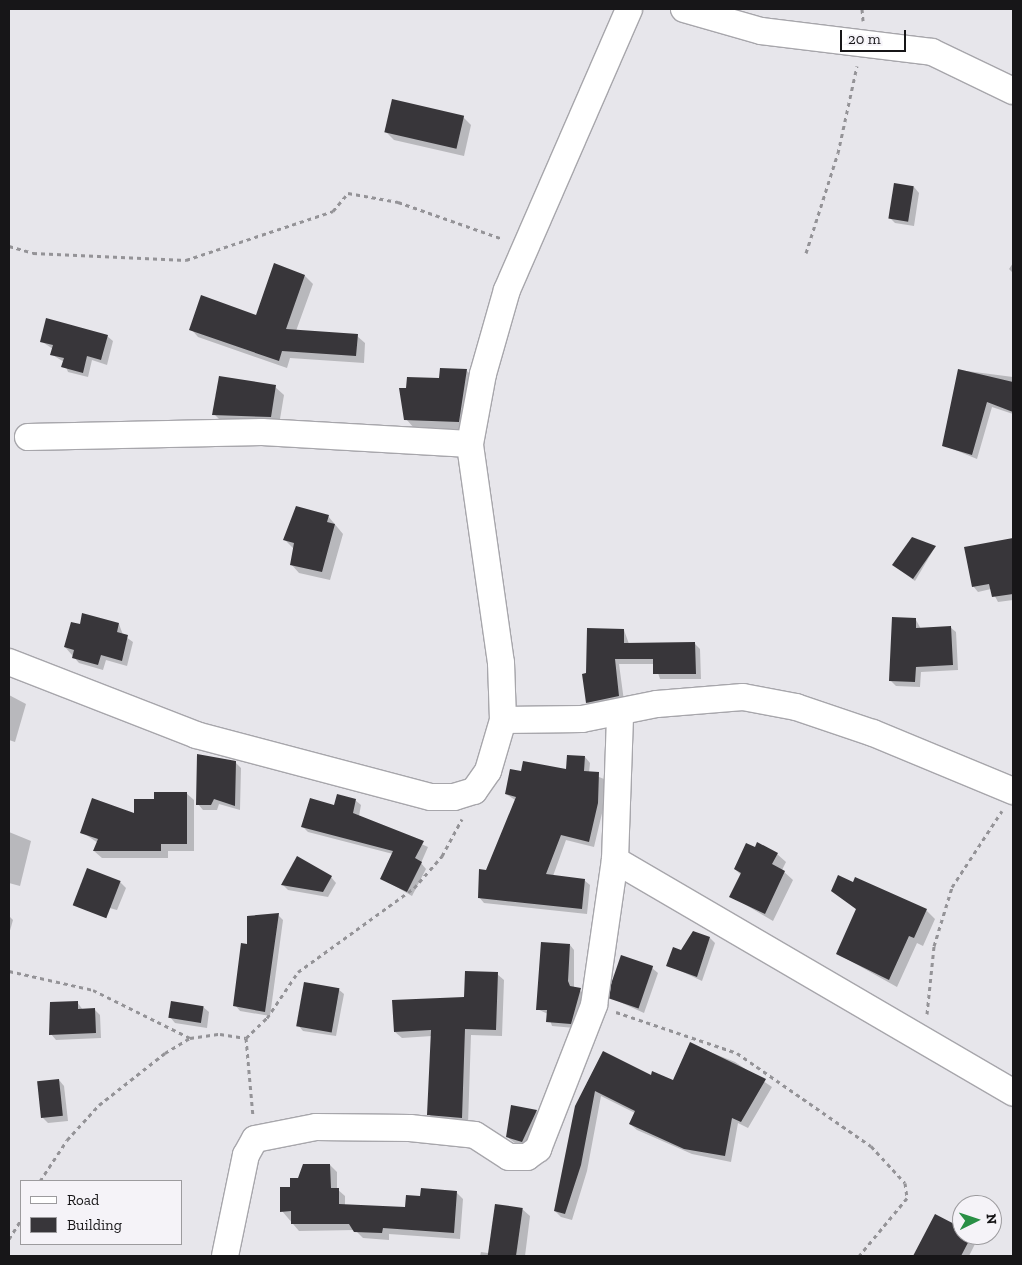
<!DOCTYPE html>
<style>
body{margin:0}
#map{position:relative;width:1022px;height:1265px;overflow:hidden;background:#e7e6eb;font-family:"Zilla Slab",serif}
div>[style]{position:absolute}
.shadow>*{inset:0;background:#0003}
.building>*{inset:0;background:#38363a;transform-origin:0 0}
.path>*{height:3px;margin-top:-1.5px;transform-origin:0;background:repeating-linear-gradient(90deg,#949397 0 4px,transparent 0 8px)}
.roads{filter:drop-shadow(1px 0 #a7a6ab) drop-shadow(-1px 0 #a7a6ab) drop-shadow(0 1px #a7a6ab) drop-shadow(0 -1px #a7a6ab)}
.minor>*{height:26px;margin:-13px;padding:0 13px;transform-origin:13px;border-radius:13px;background:#fff}
span{translate:-50% -50%;white-space:nowrap;text-align:center;line-height:1.15;-webkit-text-stroke:5px #f5f3f8;paint-order:stroke}
.frame{position:absolute;inset:0;border:10px solid #171618;pointer-events:none}
.legend{position:absolute;left:20px;top:1180px;width:162px;height:65px;box-sizing:border-box;background:#f5f3f8;border:1px solid #9c9b9e;margin:0;padding:6px 9px;list-style:none;font-size:15px;color:#171618}
.legend li{display:flex;align-items:center;gap:10px;height:25px}
.legend b{width:25px;border:1px solid #9c9b9e}
.north{position:absolute;left:952px;top:1195px;width:50px;height:50px;box-sizing:border-box;background:#f5f3f8;border:1px solid #9c9b9e;border-radius:50%;rotate:86deg;font-size:14px;font-weight:700;line-height:20px;text-align:center;color:#171618}
.north::after{content:'';display:block;margin:auto;width:18px;height:22px;background:#298f45;clip-path:polygon(50% 0,100% 100%,50% 72%,0 100%)}
.scale{position:absolute;left:840px;top:30px;width:66px;height:22px;box-sizing:border-box;border:2px solid #171618;border-top:0;padding-left:6px;font-size:15px;line-height:18px;white-space:nowrap;color:#171618;-webkit-text-stroke:4px #f5f3f8;paint-order:stroke}
</style>
<div id="map">
<div class="shadow">
<i style="clip-path:polygon(463px 117px,471px 125px,464px 156px,394px 140px,386px 132px)"></i>
<i style="clip-path:polygon(914px 187px,919px 193px,914px 226px,895px 223px,890px 218px)"></i>
<i style="clip-path:polygon(1013px 263px,1013px 273px,1009px 269px)"></i>
<i style="clip-path:polygon(305px 276px,313px 284px,296px 331px,357px 336px,365px 343px,364px 363px,290px 358px,287px 368px,198px 337px,191px 329px,257px 316px)"></i>
<i style="clip-path:polygon(107px 336px,113px 341px,107px 365px,92px 360px,88px 377px,68px 372px,64px 362px,51px 354px,53px 349px,41px 341px)"></i>
<i style="clip-path:polygon(466px 370px,475px 379px,467px 430px,414px 428px,406px 419px,440px 380px)"></i>
<i style="clip-path:polygon(959px 370px,1013px 377px,1013px 414px,992px 407px,977px 459px,943px 445px)"></i>
<i style="clip-path:polygon(275px 387px,284px 395px,279px 425px,222px 422px,214px 414px)"></i>
<i style="clip-path:polygon(328px 516px,343px 534px,330px 580px,299px 573px,291px 564px,294px 549px,285px 540px)"></i>
<i style="clip-path:polygon(1013px 539px,1013px 600px,998px 602px,991px 589px,978px 592px,973px 586px,966px 548px)"></i>
<i style="clip-path:polygon(935px 547px,915px 581px,896px 567px)"></i>
<i style="clip-path:polygon(916px 620px,921px 629px,950px 627px,956px 632px,958px 670px,921px 672px,920px 687px,896px 686px,891px 681px)"></i>
<i style="clip-path:polygon(119px 624px,123px 635px,133px 642px,127px 666px,106px 660px,103px 670px,79px 663px,65px 647px)"></i>
<i style="clip-path:polygon(624px 630px,629px 644px,695px 644px,700px 649px,701px 679px,660px 679px,655px 664px,619px 664px,624px 701px,592px 708px,587px 702px)"></i>
<i style="clip-path:polygon(9px 695px,26px 704px,15px 742px,9px 740px)"></i>
<i style="clip-path:polygon(585px 757px,590px 763px,589px 773px,604px 779px,603px 809px,594px 847px,566px 840px,553px 876px,584px 880px,590px 885px,587px 914px,484px 903px,479px 897px,515px 800px,506px 794px,522px 773px,567px 770px)"></i>
<i style="clip-path:polygon(235px 762px,241px 768px,240px 810px,219px 804px,217px 810px,203px 810px,198px 804px)"></i>
<i style="clip-path:polygon(186px 793px,194px 800px,194px 851px,168px 851px,168px 858px,102px 858px,94px 851px,98px 843px,82px 832px,136px 815px,156px 800px)"></i>
<i style="clip-path:polygon(355px 800px,361px 805px,359px 816px,428px 847px,421px 863px,426px 869px,412px 896px,381px 878px,393px 854px,308px 832px,302px 826px)"></i>
<i style="clip-path:polygon(9px 832px,31px 841px,20px 886px,9px 883px)"></i>
<i style="clip-path:polygon(755px 848px,777px 854px,786px 862px,782px 870px,793px 880px,773px 921px,731px 896px,741px 875px,735px 869px)"></i>
<i style="clip-path:polygon(331px 877px,336px 883px,328px 897px,288px 890px,283px 885px)"></i>
<i style="clip-path:polygon(120px 882px,126px 888px,117px 910px,83px 901px)"></i>
<i style="clip-path:polygon(833px 891px,926px 910px,935px 919px,923px 946px,917px 943px,897px 987px,838px 954px,857px 910px)"></i>
<i style="clip-path:polygon(278px 915px,283px 920px,270px 1016px,240px 1011px,235px 1005px,248px 946px)"></i>
<i style="clip-path:polygon(9px 916px,13px 920px,9px 934px)"></i>
<i style="clip-path:polygon(710px 938px,715px 943px,702px 981px,668px 965px,682px 952px)"></i>
<i style="clip-path:polygon(570px 945px,574px 950px,574px 988px,586px 994px,575px 1028px,552px 1026px,548px 1014px,537px 1009px)"></i>
<i style="clip-path:polygon(652px 968px,658px 973px,644px 1013px,611px 998px)"></i>
<i style="clip-path:polygon(497px 974px,504px 980px,502px 1036px,471px 1035px,468px 1124px,435px 1121px,429px 1114px,432px 1036px,402px 1038px,395px 1032px,466px 998px)"></i>
<i style="clip-path:polygon(338px 989px,344px 994px,336px 1036px,303px 1031px,298px 1025px)"></i>
<i style="clip-path:polygon(77px 1002px,83px 1010px,95px 1010px,100px 1015px,101px 1038px,56px 1040px,51px 1034px)"></i>
<i style="clip-path:polygon(203px 1007px,209px 1012px,207px 1028px,175px 1023px,170px 1017px)"></i>
<i style="clip-path:polygon(690px 1044px,735px 1062px,772px 1087px,748px 1128px,738px 1123px,731px 1162px,692px 1154px,637px 1130px,630px 1124px,635px 1113px,601px 1096px,587px 1171px,572px 1220px,561px 1217px,555px 1211px,603px 1052px,651px 1076px,674px 1082px)"></i>
<i style="clip-path:polygon(59px 1080px,64px 1086px,68px 1121px,48px 1123px,43px 1118px)"></i>
<i style="clip-path:polygon(537px 1111px,542px 1116px,531px 1145px,520px 1147px,507px 1137px)"></i>
<i style="clip-path:polygon(330px 1165px,337px 1172px,337px 1189px,345px 1196px,345px 1205px,406px 1208px,421px 1197px,456px 1192px,463px 1199px,460px 1239px,389px 1234px,389px 1240px,363px 1238px,355px 1230px,299px 1231px,282px 1211px,291px 1188px,299px 1179px)"></i>
<i style="clip-path:polygon(522px 1209px,530px 1216px,525px 1256px,480px 1256px,481px 1252px,488px 1253px)"></i>
<i style="clip-path:polygon(962px 1230px,962px 1235px,977px 1240px,969px 1256px,916px 1254px)"></i>
</div>
<div class="building">
<i style="left:392px;top:99px;width:74px;height:34px;rotate:13deg"></i>
<i style="left:894px;top:183px;width:20px;height:36px;rotate:9deg"></i>
<i style="clip-path:polygon(274px 263px,305px 275px,286px 329px,358px 334px,356px 356px,282px 351px,279px 361px,189px 330px,201px 295px,256px 315px)"></i>
<i style="clip-path:polygon(46px 318px,108px 335px,101px 360px,87px 356px,83px 373px,61px 367px,64px 358px,50px 355px,53px 345px,40px 342px)"></i>
<i style="clip-path:polygon(440px 368px,467px 369px,459px 422px,404px 420px,399px 388px,406px 388px,407px 377px,439px 378px)"></i>
<i style="clip-path:polygon(958px 369px,1013px 382px,1013px 412px,987px 402px,972px 455px,942px 446px)"></i>
<i style="clip-path:polygon(219px 376px,276px 385px,271px 417px,212px 415px)"></i>
<i style="clip-path:polygon(296px 506px,329px 515px,327px 522px,335px 524px,322px 572px,290px 565px,294px 543px,283px 540px)"></i>
<i style="clip-path:polygon(912px 537px,936px 546px,913px 579px,892px 565px)"></i>
<i style="clip-path:polygon(1013px 538px,1013px 594px,992px 597px,989px 584px,972px 587px,964px 547px)"></i>
<i style="clip-path:polygon(82px 613px,119px 623px,117px 632px,128px 635px,122px 661px,101px 655px,98px 665px,72px 658px,74px 650px,64px 647px,71px 622px,80px 624px)"></i>
<i style="clip-path:polygon(892px 617px,916px 618px,916px 628px,951px 626px,953px 665px,916px 667px,915px 682px,889px 681px)"></i>
<i style="clip-path:polygon(587px 628px,624px 629px,624px 643px,695px 642px,696px 674px,653px 674px,653px 659px,615px 659px,619px 696px,586px 703px,582px 674px,586px 673px)"></i>
<i style="clip-path:polygon(197px 754px,236px 761px,235px 806px,214px 799px,211px 805px,196px 805px)"></i>
<i style="clip-path:polygon(567px 755px,585px 756px,584px 771px,599px 772px,598px 803px,589px 842px,561px 835px,546px 874px,585px 879px,582px 909px,478px 898px,479px 869px,486px 870px,516px 797px,505px 794px,510px 769px,521px 771px,523px 761px,566px 769px)"></i>
<i style="clip-path:polygon(154px 792px,187px 792px,187px 844px,161px 844px,161px 851px,93px 851px,98px 839px,80px 833px,92px 798px,134px 813px,134px 799px,154px 799px)"></i>
<i style="clip-path:polygon(337px 794px,356px 799px,353px 813px,424px 841px,415px 858px,422px 862px,407px 892px,380px 879px,393px 851px,301px 827px,310px 798px,334px 805px)"></i>
<i style="clip-path:polygon(757px 842px,778px 853px,772px 864px,785px 871px,765px 914px,729px 897px,741px 873px,734px 869px,746px 843px,755px 847px)"></i>
<i style="clip-path:polygon(297px 856px,332px 876px,323px 892px,281px 885px)"></i>
<i style="left:87px;top:868px;width:36px;height:40px;rotate:21deg"></i>
<i style="clip-path:polygon(838px 875px,853px 882px,855px 877px,927px 909px,914px 938px,909px 936px,889px 980px,836px 954px,856px 909px,831px 891px)"></i>
<i style="clip-path:polygon(279px 913px,265px 1012px,233px 1006px,241px 943px,247px 944px,247px 916px)"></i>
<i style="clip-path:polygon(693px 931px,710px 937px,697px 977px,666px 966px,673px 947px,681px 950px)"></i>
<i style="clip-path:polygon(541px 942px,570px 944px,568px 981px,570px 986px,581px 988px,571px 1024px,546px 1022px,547px 1010px,536px 1010px)"></i>
<i style="left:621px;top:955px;width:34px;height:45px;rotate:19deg"></i>
<i style="clip-path:polygon(465px 971px,498px 972px,496px 1030px,465px 1029px,462px 1118px,427px 1115px,431px 1030px,394px 1032px,392px 1000px,464px 997px)"></i>
<i style="left:304px;top:982px;width:36px;height:45px;rotate:10deg"></i>
<i style="clip-path:polygon(78px 1001px,78px 1009px,95px 1008px,96px 1033px,49px 1035px,50px 1002px)"></i>
<i style="left:171px;top:1001px;width:33px;height:17px;rotate:9deg"></i>
<i style="clip-path:polygon(690px 1042px,766px 1079px,741px 1122px,732px 1118px,725px 1156px,684px 1149px,629px 1124px,635px 1111px,595px 1091px,581px 1165px,565px 1214px,554px 1211px,575px 1106px,603px 1051px,651px 1075px,652px 1071px,673px 1080px)"></i>
<i style="left:59px;top:1079px;width:37px;height:22px;rotate:84deg"></i>
<i style="clip-path:polygon(511px 1105px,537px 1110px,522px 1142px,506px 1137px)"></i>
<i style="clip-path:polygon(303px 1164px,330px 1164px,331px 1188px,339px 1188px,339px 1204px,405px 1207px,406px 1195px,420px 1196px,421px 1188px,457px 1191px,454px 1233px,383px 1228px,382px 1233px,354px 1232px,349px 1224px,291px 1224px,291px 1211px,280px 1212px,280px 1187px,290px 1187px,290px 1178px,298px 1178px)"></i>
<i style="left:495px;top:1204px;width:28px;height:53px;rotate:8deg"></i>
<i style="clip-path:polygon(935px 1214px,962px 1228px,962px 1235px,972px 1235px,961px 1256px,913px 1256px)"></i>
</div>
<div class="path">
<i style="left:862px;top:9px;width:12px;rotate:85deg"></i>
<i style="left:9px;top:246px;width:25px;rotate:16deg"></i>
<i style="left:33px;top:253px;width:153px;rotate:2.6deg"></i>
<i style="left:186px;top:260px;width:155px;rotate:-18.4deg"></i>
<i style="left:333px;top:211px;width:23px;rotate:-50deg"></i>
<i style="left:348px;top:193px;width:51px;rotate:10.2deg"></i>
<i style="left:398px;top:202px;width:111px;rotate:19.4deg"></i>
<i style="left:806px;top:253px;width:105px;rotate:-72.3deg"></i>
<i style="left:838px;top:153px;width:89px;rotate:-77.7deg"></i>
<i style="left:9px;top:971px;width:86px;rotate:12.7deg"></i>
<i style="left:93px;top:990px;width:108px;rotate:26.3deg"></i>
<i style="left:616px;top:1012px;width:128px;rotate:18.7deg"></i>
<i style="left:737px;top:1053px;width:163px;rotate:34.8deg"></i>
<i style="left:871px;top:1146px;width:50px;rotate:47.4deg"></i>
<i style="left:905px;top:1183px;width:15px;rotate:82deg"></i>
<i style="left:907px;top:1198px;width:75px;rotate:129.6deg"></i>
<i style="left:927px;top:1014px;width:68px;rotate:-84.1deg"></i>
<i style="left:934px;top:946px;width:62px;rotate:-73deg"></i>
<i style="left:952px;top:887px;width:91px;rotate:-56.7deg"></i>
<i style="left:246px;top:1038px;width:78px;rotate:84.9deg"></i>
<i style="left:40px;top:1181px;width:49px;rotate:-56.6deg"></i>
<i style="left:67px;top:1140px;width:47px;rotate:-47.6deg"></i>
<i style="left:99px;top:1105px;width:84px;rotate:-38.2deg"></i>
<i style="left:165px;top:1053px;width:29px;rotate:-31deg"></i>
<i style="left:190px;top:1038px;width:30px;rotate:-8deg"></i>
<i style="left:220px;top:1034px;width:26px;rotate:9deg"></i>
<i style="left:246px;top:1038px;width:29px;rotate:-44deg"></i>
<i style="left:267px;top:1018px;width:55px;rotate:-56deg"></i>
<i style="left:298px;top:972px;width:143px;rotate:-35.9deg"></i>
<i style="left:414px;top:888px;width:43px;rotate:-48.8deg"></i>
<i style="left:442px;top:856px;width:42px;rotate:-61.6deg"></i>
<i style="left:9px;top:1239px;width:22px;rotate:-58deg"></i>
</div>
<div class="roads">
<div class="minor">
<i style="left:684px;top:9px;width:80px;rotate:15.9deg"></i>
<i style="left:761px;top:31px;width:172px;rotate:7deg"></i>
<i style="left:932px;top:52px;width:90px;rotate:25.7deg"></i>
<i style="left:28px;top:437px;width:234px;rotate:-1.2deg"></i>
<i style="left:262px;top:432px;width:208px;rotate:3.3deg"></i>
<i style="left:9px;top:662px;width:201px;rotate:21.3deg"></i>
<i style="left:196px;top:735px;width:243px;rotate:14.8deg"></i>
<i style="left:431px;top:797px;width:23px"></i>
<i style="left:454px;top:797px;width:21px;rotate:-17deg"></i>
<i style="left:474px;top:791px;width:24px;rotate:-55deg"></i>
<i style="left:488px;top:771px;width:53px;rotate:-73.6deg"></i>
<i style="left:503px;top:720px;width:57px;rotate:-92deg"></i>
<i style="left:501px;top:663px;width:221px;rotate:-98.1deg"></i>
<i style="left:470px;top:444px;width:71px;rotate:-79.5deg"></i>
<i style="left:483px;top:374px;width:87px;rotate:-74.1deg"></i>
<i style="left:507px;top:290px;width:306px;rotate:-66.5deg"></i>
<i style="left:503px;top:720px;width:79px;rotate:-0.7deg"></i>
<i style="left:582px;top:719px;width:76px;rotate:-11.3deg"></i>
<i style="left:657px;top:704px;width:86px;rotate:-4.7deg"></i>
<i style="left:743px;top:697px;width:54px;rotate:10.7deg"></i>
<i style="left:796px;top:707px;width:81px;rotate:18.7deg"></i>
<i style="left:873px;top:733px;width:152px;rotate:22.5deg"></i>
<i style="left:615px;top:860px;width:461px;rotate:30.3deg"></i>
<i style="left:225px;top:1256px;width:103px;rotate:-78.3deg"></i>
<i style="left:246px;top:1155px;width:18px;rotate:-61deg"></i>
<i style="left:255px;top:1139px;width:62px;rotate:-11.1deg"></i>
<i style="left:316px;top:1127px;width:94px;rotate:0.6deg"></i>
<i style="left:410px;top:1128px;width:65px;rotate:6.1deg"></i>
<i style="left:475px;top:1135px;width:40px;rotate:32.9deg"></i>
<i style="left:509px;top:1157px;width:18px"></i>
<i style="left:527px;top:1157px;width:14px;rotate:-36deg"></i>
<i style="left:538px;top:1149px;width:155px;rotate:-68.7deg"></i>
<i style="left:594px;top:1005px;width:147px;rotate:-81.8deg"></i>
<i style="left:615px;top:860px;width:146px;rotate:-88deg"></i>
</div>
</div>
<div class="frame"></div>
<ul class="legend">
<li><b style="height:6px;background:#fff"></b>Road</li>
<li><b style="height:14px;background:#38363a"></b>Building</li>
</ul>
<div class="north">N</div>
<div class="scale">20 m</div>
</div>
